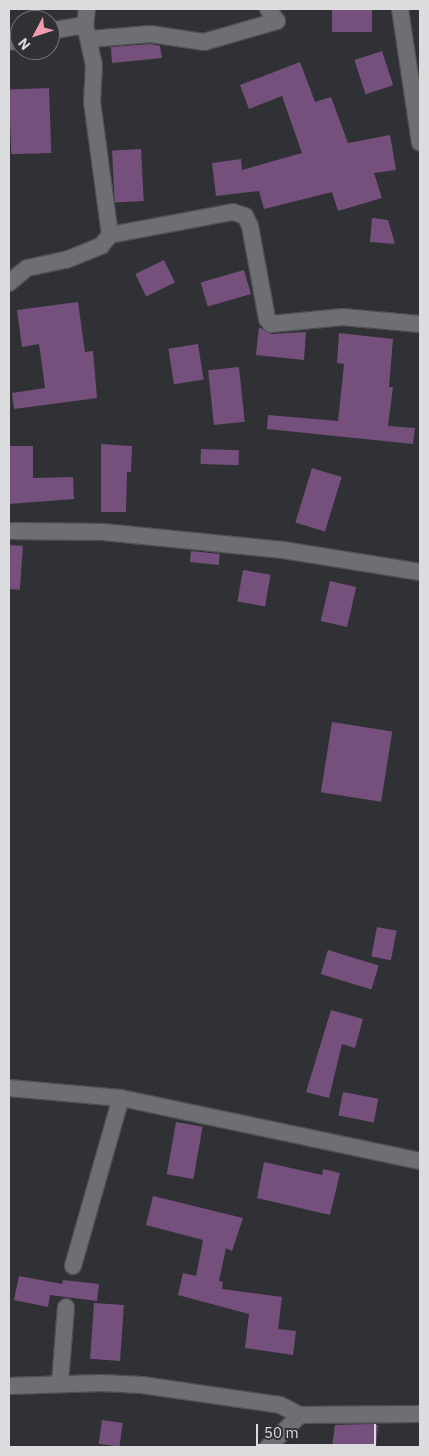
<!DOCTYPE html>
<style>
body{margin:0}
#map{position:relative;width:429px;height:1456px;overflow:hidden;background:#303134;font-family:"IBM Plex Sans",sans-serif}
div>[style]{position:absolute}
.building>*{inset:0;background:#75507d;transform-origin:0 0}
.roads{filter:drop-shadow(1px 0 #4f5052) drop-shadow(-1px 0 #4f5052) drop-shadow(0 1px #4f5052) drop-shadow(0 -1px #4f5052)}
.street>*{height:16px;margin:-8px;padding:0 8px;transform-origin:8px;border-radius:8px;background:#6e6f72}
span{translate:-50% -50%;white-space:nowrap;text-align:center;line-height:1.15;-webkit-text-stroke:4px #303134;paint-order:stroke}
.frame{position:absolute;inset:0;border:10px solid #dbdcde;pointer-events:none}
.north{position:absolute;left:10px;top:10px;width:50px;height:50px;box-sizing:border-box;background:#303134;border:1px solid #747578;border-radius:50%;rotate:230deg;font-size:14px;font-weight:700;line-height:20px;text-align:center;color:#dbdcde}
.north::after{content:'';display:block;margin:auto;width:18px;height:22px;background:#f29aae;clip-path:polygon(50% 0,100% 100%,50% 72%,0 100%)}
.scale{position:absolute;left:256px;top:1424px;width:120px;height:22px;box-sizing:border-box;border:2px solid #dbdcde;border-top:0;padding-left:6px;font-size:15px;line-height:18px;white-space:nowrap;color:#dbdcde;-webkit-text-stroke:4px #303134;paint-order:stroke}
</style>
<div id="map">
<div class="building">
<i style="left:332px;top:9px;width:40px;height:23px"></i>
<i style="clip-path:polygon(151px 44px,160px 46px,162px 58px,112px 63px,111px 47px)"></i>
<i style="left:382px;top:51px;width:36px;height:29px;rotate:72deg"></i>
<i style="clip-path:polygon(300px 62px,315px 102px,331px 97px,348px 143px,390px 135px,396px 170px,374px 173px,382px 198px,338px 211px,332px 192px,264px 209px,259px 191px,216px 196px,212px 163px,241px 159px,242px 170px,302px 153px,282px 96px,249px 109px,240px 85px)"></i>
<i style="left:49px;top:88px;width:65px;height:40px;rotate:88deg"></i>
<i style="left:141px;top:149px;width:52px;height:29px;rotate:87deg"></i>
<i style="clip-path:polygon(372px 218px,388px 220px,395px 244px,370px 242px)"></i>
<i style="left:164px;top:260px;width:25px;height:32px;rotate:64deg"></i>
<i style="left:244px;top:270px;width:25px;height:45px;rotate:74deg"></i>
<i style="clip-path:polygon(78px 302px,85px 352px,93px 351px,97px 398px,14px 409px,12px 393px,45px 388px,39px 344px,22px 347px,17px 310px)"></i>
<i style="clip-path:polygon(259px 327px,272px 334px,306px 332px,304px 360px,256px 355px)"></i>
<i style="clip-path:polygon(339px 333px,393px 339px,389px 387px,393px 387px,388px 426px,415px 428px,413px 444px,267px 429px,268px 415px,338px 421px,344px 364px,337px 363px)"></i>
<i style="left:198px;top:344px;width:36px;height:30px;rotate:81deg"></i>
<i style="left:239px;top:367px;width:55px;height:31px;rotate:84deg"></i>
<i style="clip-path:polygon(101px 444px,132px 446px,131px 472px,127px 472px,126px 512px,101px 512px)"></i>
<i style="clip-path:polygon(9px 446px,33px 446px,33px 478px,73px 477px,74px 499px,9px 504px)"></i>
<i style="left:201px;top:449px;width:38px;height:15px;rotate:2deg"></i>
<i style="left:312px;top:468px;width:31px;height:57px;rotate:17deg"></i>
<i style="left:9px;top:545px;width:14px;height:44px;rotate:4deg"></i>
<i style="left:191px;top:551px;width:29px;height:11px;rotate:6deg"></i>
<i style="left:243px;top:570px;width:28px;height:32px;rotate:10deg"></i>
<i style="left:330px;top:581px;width:27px;height:41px;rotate:13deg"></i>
<i style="left:332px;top:722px;width:61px;height:71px;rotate:9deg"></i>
<i style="left:377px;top:927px;width:20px;height:30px;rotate:11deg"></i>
<i style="left:328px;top:950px;width:53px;height:25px;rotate:17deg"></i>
<i style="clip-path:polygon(331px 1010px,363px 1019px,355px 1048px,342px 1044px,329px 1098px,306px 1092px)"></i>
<i style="left:343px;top:1092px;width:36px;height:24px;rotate:11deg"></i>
<i style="left:176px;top:1122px;width:27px;height:53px;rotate:10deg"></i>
<i style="clip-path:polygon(264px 1162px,322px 1175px,323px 1169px,340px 1173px,330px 1215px,257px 1198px)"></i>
<i style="clip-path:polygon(153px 1196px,243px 1218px,232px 1251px,226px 1248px,219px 1281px,223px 1282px,222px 1289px,282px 1297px,278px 1329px,296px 1331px,293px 1355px,245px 1348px,249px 1314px,178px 1295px,183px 1273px,196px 1276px,203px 1240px,146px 1225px)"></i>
<i style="clip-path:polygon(19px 1276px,62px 1284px,63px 1280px,99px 1284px,97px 1301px,50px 1295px,48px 1307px,14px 1300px)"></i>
<i style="left:94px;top:1303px;width:30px;height:56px;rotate:4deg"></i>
<i style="left:102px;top:1420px;width:21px;height:24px;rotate:8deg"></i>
<i style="clip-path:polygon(371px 1424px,378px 1425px,376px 1447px,332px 1447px,335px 1425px)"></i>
</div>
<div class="roads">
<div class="street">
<i style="left:400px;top:9px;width:135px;rotate:81.5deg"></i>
<i style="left:50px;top:31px;width:36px;rotate:-10deg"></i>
<i style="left:90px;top:39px;width:61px;rotate:-4.7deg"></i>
<i style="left:151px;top:34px;width:54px;rotate:8.6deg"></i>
<i style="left:204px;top:42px;width:76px;rotate:-16deg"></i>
<i style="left:277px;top:21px;width:15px;rotate:-127deg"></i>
<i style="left:9px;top:42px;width:11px;rotate:-15deg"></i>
<i style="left:110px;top:235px;width:125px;rotate:-10.6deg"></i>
<i style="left:233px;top:212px;width:13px;rotate:18deg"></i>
<i style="left:245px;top:216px;width:11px;rotate:63deg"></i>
<i style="left:250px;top:226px;width:95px;rotate:79.6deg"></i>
<i style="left:267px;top:319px;width:6px;rotate:51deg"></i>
<i style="left:271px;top:324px;width:72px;rotate:-5.6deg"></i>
<i style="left:343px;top:317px;width:77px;rotate:5.2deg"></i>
<i style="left:9px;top:283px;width:23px;rotate:-40deg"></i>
<i style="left:27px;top:268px;width:40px;rotate:-12deg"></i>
<i style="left:66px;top:260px;width:38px;rotate:-22deg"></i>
<i style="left:101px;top:246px;width:14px;rotate:-51deg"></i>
<i style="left:110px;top:235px;width:134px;rotate:-97.7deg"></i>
<i style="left:92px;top:102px;width:37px;rotate:-87deg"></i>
<i style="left:94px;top:65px;width:41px;rotate:-102.7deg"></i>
<i style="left:85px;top:25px;width:16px;rotate:-83deg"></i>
<i style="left:9px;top:531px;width:94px;rotate:0.6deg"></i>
<i style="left:103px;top:532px;width:181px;rotate:5.7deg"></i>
<i style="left:283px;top:550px;width:139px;rotate:9.1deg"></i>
<i style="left:9px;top:1088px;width:112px;rotate:5.1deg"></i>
<i style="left:121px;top:1098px;width:306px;rotate:11.9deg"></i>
<i style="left:73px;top:1266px;width:175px;rotate:-74.1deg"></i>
<i style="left:60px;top:1383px;width:76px;rotate:-85.5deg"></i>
<i style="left:9px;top:1386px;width:92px;rotate:-1.9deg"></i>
<i style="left:101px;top:1383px;width:41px;rotate:2.8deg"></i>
<i style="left:142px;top:1385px;width:139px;rotate:8.2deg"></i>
<i style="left:280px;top:1405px;width:22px;rotate:27deg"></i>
<i style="left:300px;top:1415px;width:120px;rotate:-0.5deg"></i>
<i style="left:268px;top:1447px;width:45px;rotate:-45deg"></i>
</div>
</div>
<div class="frame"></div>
<div class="north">N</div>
<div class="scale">50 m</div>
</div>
